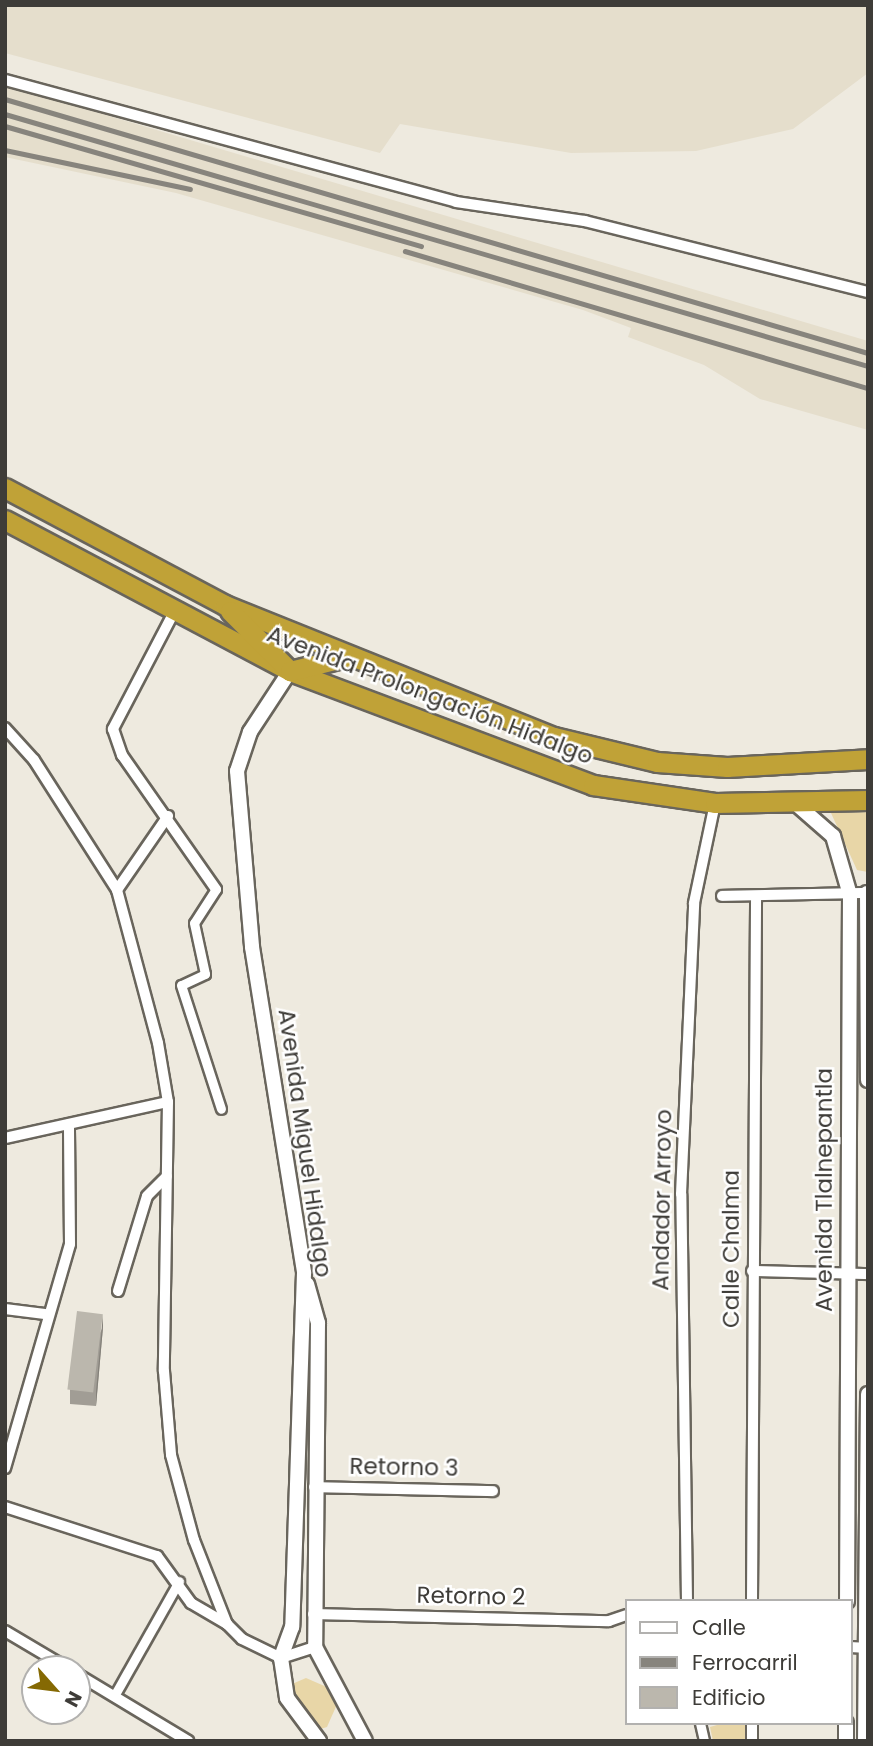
<!DOCTYPE html>
<meta charset="utf-8">
<style>
body{margin:0}
#map{position:relative;width:873px;height:1746px;overflow:hidden;background:#eeeadf;font-family:Poppins,sans-serif}
div>[style]{position:absolute}
.built>*{inset:0;background:#e5decc}
.green>*{inset:0;background:#e8d6a7}
.roads{filter:drop-shadow(2px 0 #69655c) drop-shadow(-2px 0 #69655c) drop-shadow(0 2px #69655c) drop-shadow(0 -2px #69655c)}
.pedestrian>*{height:9px;margin:-4.5px;padding:0 4.5px;transform-origin:4.5px;border-radius:4.5px;background:#fff}
.minor>*{height:10px;margin:-5px;padding:0 5px;transform-origin:5px;border-radius:5px;background:#fff}
.tertiary>*{height:14px;margin:-7px;padding:0 7px;transform-origin:7px;border-radius:7px;background:#fff}
.trunk>*{height:19px;margin:-9.5px;padding:0 9.5px;transform-origin:9.5px;border-radius:9.5px;background:#c0a237}
.rail>*{height:4.5px;margin:-2.25px;padding:0 2.25px;transform-origin:2.25px;border-radius:2.25px;background:#87847d}
.wall>*{inset:0;background:#a19d95}
.shaded-wall>*{inset:0;background:#838079}
.building>*{inset:0;background:#bbb7ad;transform-origin:0 0}
span{translate:-50% -50%;white-space:nowrap;text-align:center;line-height:1.15;-webkit-text-stroke:5px #fff;paint-order:stroke}
.street-label{font-size:23px;color:#3e3c38}
.frame{position:absolute;inset:0;border:7px solid #3e3c38;pointer-events:none}
.legend{position:absolute;left:625px;top:1599px;width:228px;height:126px;box-sizing:border-box;background:#fff;border:2px solid #b2b1af;margin:0;padding:9px 12px;list-style:none;font-size:21px;color:#3e3c38}
.legend li{display:flex;align-items:center;gap:14px;height:35px}
.legend b{width:35px;border:2px solid #b2b1af}
.north{position:absolute;left:21px;top:1655px;width:70px;height:70px;box-sizing:border-box;background:#fff;border:2px solid #b2b1af;border-radius:50%;rotate:118deg;font-size:19px;font-weight:700;line-height:28px;text-align:center;color:#3e3c38}
.north::after{content:'';display:block;margin:auto;width:24px;height:32px;background:#856903;clip-path:polygon(50% 0,100% 100%,50% 72%,0 100%)}
</style>
<div id="map">
<div class="built">
<i style="clip-path:polygon(5px 5px,868px 5px,868px 73px,793px 129px,696px 151px,571px 153px,400px 124px,380px 153px,5px 53px)"></i>
<i style="clip-path:polygon(5px 85px,868px 341px,868px 430px,760px 399px,704px 365px,628px 337px,631px 328px,583px 310px,176px 193px,5px 157px)"></i>
</div>
<div class="green">
<i style="clip-path:polygon(868px 812px,868px 872px,857px 870px,831px 813px)"></i>
<i style="clip-path:polygon(306px 1678px,329px 1688px,338px 1702px,327px 1727px,317px 1730px,293px 1704px,292px 1684px)"></i>
<i style="clip-path:polygon(724px 1723px,752px 1723px,748px 1741px,713px 1741px,710px 1727px)"></i>
</div>
<div class="roads">
<div class="pedestrian">
<i style="left:216px;top:889px;width:40px;rotate:122.9deg"></i>
<i style="left:194px;top:923px;width:52px;rotate:77.8deg"></i>
<i style="left:205px;top:974px;width:26px;rotate:155deg"></i>
<i style="left:181px;top:985px;width:130px;rotate:72.1deg"></i>
<i style="left:114px;top:1696px;width:132px;rotate:-60.5deg"></i>
<i style="left:700px;top:1723px;width:18px;rotate:77deg"></i>
</div>
<div class="minor">
<i style="left:5px;top:80px;width:467px;rotate:15.1deg"></i>
<i style="left:456px;top:202px;width:130px;rotate:8.4deg"></i>
<i style="left:585px;top:221px;width:292px;rotate:14.1deg"></i>
<i style="left:173px;top:614px;width:130px;rotate:117.6deg"></i>
<i style="left:113px;top:729px;width:28px;rotate:71deg"></i>
<i style="left:122px;top:755px;width:164px;rotate:55deg"></i>
<i style="left:5px;top:728px;width:43px;rotate:47.8deg"></i>
<i style="left:34px;top:760px;width:154px;rotate:57.4deg"></i>
<i style="left:117px;top:890px;width:158px;rotate:75deg"></i>
<i style="left:158px;top:1043px;width:60px;rotate:80.4deg"></i>
<i style="left:168px;top:1102px;width:269px;rotate:90.9deg"></i>
<i style="left:164px;top:1371px;width:84px;rotate:85.2deg"></i>
<i style="left:171px;top:1455px;width:88px;rotate:74.9deg"></i>
<i style="left:194px;top:1540px;width:90px;rotate:68.6deg"></i>
<i style="left:227px;top:1624px;width:21px;rotate:45deg"></i>
<i style="left:242px;top:1639px;width:43px;rotate:26deg"></i>
<i style="left:281px;top:1658px;width:36px;rotate:-18deg"></i>
<i style="left:117px;top:890px;width:90px;rotate:-55.4deg"></i>
<i style="left:722px;top:896px;width:146px;rotate:-1.2deg"></i>
<i style="left:5px;top:1138px;width:167px;rotate:-12.5deg"></i>
<i style="left:752px;top:1271px;width:116px;rotate:1.5deg"></i>
<i style="left:118px;top:1291px;width:99px;rotate:-73deg"></i>
<i style="left:147px;top:1196px;width:28px;rotate:-45deg"></i>
<i style="left:5px;top:1309px;width:40px;rotate:7.1deg"></i>
<i style="left:5px;top:1468px;width:233px;rotate:-73.8deg"></i>
<i style="left:70px;top:1244px;width:120px;rotate:-90.5deg"></i>
<i style="left:314px;top:1487px;width:179px;rotate:1.3deg"></i>
<i style="left:5px;top:1507px;width:160px;rotate:17.9deg"></i>
<i style="left:157px;top:1556px;width:58px;rotate:54.1deg"></i>
<i style="left:191px;top:1603px;width:42px;rotate:30.3deg"></i>
<i style="left:687px;top:1601px;width:407px;rotate:-90.8deg"></i>
<i style="left:681px;top:1194px;width:291px;rotate:-87.4deg"></i>
<i style="left:694px;top:903px;width:102px;rotate:-78.1deg"></i>
<i style="left:752px;top:1601px;width:703px;rotate:-89.67deg"></i>
<i style="left:313px;top:1614px;width:296px;rotate:1.4deg"></i>
<i style="left:609px;top:1621px;width:18px;rotate:-19deg"></i>
<i style="left:5px;top:1631px;width:74px;rotate:30.7deg"></i>
<i style="left:850px;top:1647px;width:18px;rotate:3deg"></i>
<i style="left:77px;top:1674px;width:130px;rotate:31.1deg"></i>
<i style="left:752px;top:1741px;width:18px;rotate:-90deg"></i>
</div>
<div class="tertiary">
<i style="left:290px;top:671px;width:73px;rotate:123.3deg"></i>
<i style="left:250px;top:732px;width:41px;rotate:108.4deg"></i>
<i style="left:237px;top:771px;width:177px;rotate:85.1deg"></i>
<i style="left:252px;top:947px;width:330px;rotate:80.9deg"></i>
<i style="left:304px;top:1273px;width:354px;rotate:91.9deg"></i>
<i style="left:292px;top:1627px;width:33px;rotate:110deg"></i>
<i style="left:281px;top:1658px;width:40px;rotate:81.5deg"></i>
<i style="left:287px;top:1698px;width:54px;rotate:53.3deg"></i>
<i style="left:794px;top:802px;width:52px;rotate:41.1deg"></i>
<i style="left:833px;top:836px;width:61px;rotate:73.9deg"></i>
<i style="left:850px;top:895px;width:706px;rotate:90.24deg"></i>
<i style="left:867px;top:893px;width:187px;rotate:89.7deg"></i>
<i style="left:307px;top:1284px;width:41px;rotate:74.2deg"></i>
<i style="left:318px;top:1323px;width:324px;rotate:90.5deg"></i>
<i style="left:315px;top:1647px;width:106px;rotate:62deg"></i>
<i style="left:846px;top:1741px;width:18px;rotate:-90deg"></i>
<i style="left:865px;top:1741px;width:347px;rotate:-89.5deg"></i>
</div>
<div class="trunk">
<i style="left:5px;top:488px;width:249px;rotate:28deg"></i>
<i style="left:225px;top:605px;width:354px;rotate:21.9deg"></i>
<i style="left:554px;top:737px;width:106px;rotate:13.6deg"></i>
<i style="left:657px;top:762px;width:70px;rotate:4.1deg"></i>
<i style="left:727px;top:767px;width:141px;rotate:-3.2deg"></i>
<i style="left:5px;top:520px;width:323px;rotate:27.9deg"></i>
<i style="left:290px;top:671px;width:324px;rotate:20.6deg"></i>
<i style="left:593px;top:785px;width:123px;rotate:8.4deg"></i>
<i style="left:715px;top:803px;width:153px;rotate:-1.1deg"></i>
<i style="left:230px;top:611px;width:85px;rotate:45deg"></i>
<i style="left:290px;top:671px;width:58px;rotate:-14deg"></i>
</div>
</div>
<div class="rail">
<i style="left:5px;top:99px;width:900px;rotate:16.4deg"></i>
<i style="left:5px;top:114px;width:899px;rotate:16.28deg"></i>
<i style="left:5px;top:126px;width:433px;rotate:16.1deg"></i>
<i style="left:5px;top:150px;width:189px;rotate:11.9deg"></i>
<i style="left:405px;top:251px;width:483px;rotate:16.5deg"></i>
</div>
<div class="wall">
<i style="clip-path:polygon(103px 1327px,96px 1406px,70px 1404px,70px 1390px)"></i>
</div>
<div class="shaded-wall">
<i style="clip-path:polygon(103px 1314px,103px 1327px,96px 1406px,96px 1392px)"></i>
</div>
<div class="building">
<i style="left:77px;top:1311px;width:26px;height:79px;rotate:7deg"></i>
</div>
<div class="street-label">
<span style="left:430px;top:695px;rotate:21deg">Avenida Prolongación Hidalgo</span>
<span style="left:305px;top:1143px;rotate:82deg">Avenida Miguel Hidalgo</span>
<span style="left:824px;top:1190px;rotate:-90deg">Avenida Tlalnepantla</span>
<span style="left:662px;top:1200px;rotate:-89deg">Andador Arroyo</span>
<span style="left:731px;top:1249px;rotate:-90deg">Calle Chalma</span>
<span style="left:404px;top:1467px;rotate:1deg">Retorno 3</span>
<span style="left:471px;top:1596px;rotate:1deg">Retorno 2</span>
</div>
<div class="frame"></div>
<ul class="legend">
<li><b style="height:9px;background:#fff"></b>Calle</li>
<li><b style="height:9px;background:#87847d"></b>Ferrocarril</li>
<li><b style="height:19px;background:#bbb7ad"></b>Edificio</li>
</ul>
<div class="north">N</div>
</div>
